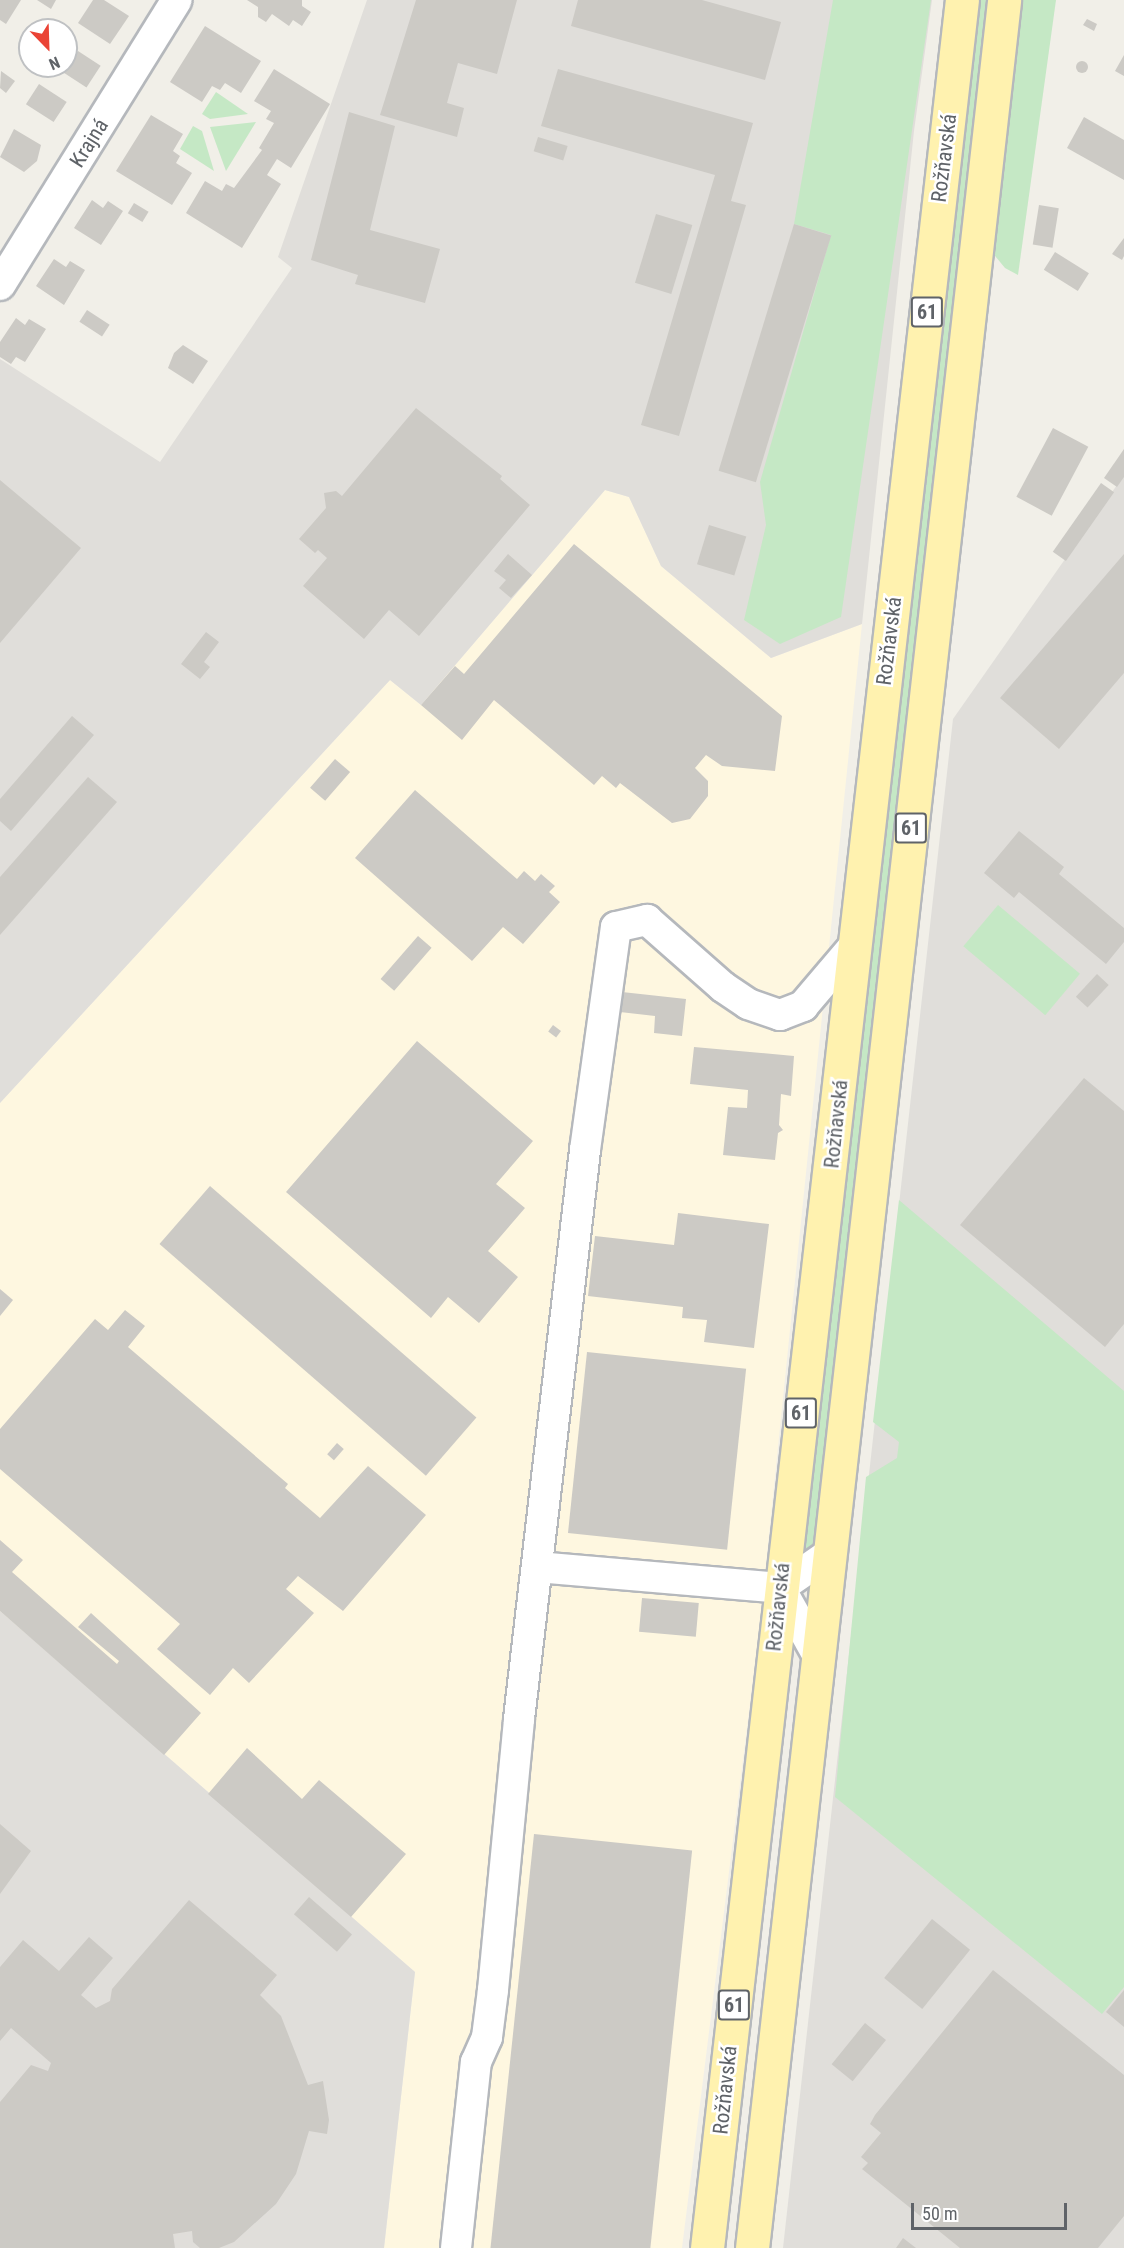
<!DOCTYPE html>
<meta charset="utf-8">
<style>
body{margin:0}
#map{position:relative;width:1124px;height:2248px;overflow:hidden;background:#f1efe8;font-family:"Roboto Condensed",sans-serif}
div>[style]{position:absolute}
.commercial>*{inset:0;background:#fef7e0}
.industrial>*{inset:0;background:#e0deda}
.green>*{inset:0;background:#c5e8c5;transform-origin:0 0}
.building>*{inset:0;background:#cccac5;transform-origin:0 0}
.round{border-radius:50%}
.roads{filter:drop-shadow(2px 0 #b5b8bc) drop-shadow(-2px 0 #b5b8bc) drop-shadow(0 2px #b5b8bc) drop-shadow(0 -2px #b5b8bc)}
.minor>*{height:30px;margin:-15px;padding:0 15px;transform-origin:15px;border-radius:15px;background:#fff}
.major>*{height:33px;margin:-16.5px;padding:0 16.5px;transform-origin:16.5px;border-radius:16.5px;background:#fff2af}
span{translate:-50% -50%;white-space:nowrap;text-align:center;line-height:1.15;-webkit-text-stroke:5px #fff;paint-order:stroke}
.shield-label span{padding:2px 4px;background:#fff;border:2px solid;border-radius:4px;-webkit-text-stroke-width:0}
.shield-label{font-size:20px;color:#5f6368;font-weight:700}
.street-label{font-size:21px;color:#5f6368}
.north{position:absolute;left:18px;top:18px;width:60px;height:60px;box-sizing:border-box;background:#fff;border:2px solid #bfc1c3;border-radius:50%;rotate:157deg;font-size:16px;font-weight:700;line-height:24px;text-align:center;color:#5f6368}
.north::after{content:'';display:block;margin:auto;width:21px;height:27px;background:#ea4335;clip-path:polygon(50% 0,100% 100%,50% 72%,0 100%)}
.scale{position:absolute;left:911px;top:2203px;width:156px;height:27px;box-sizing:border-box;border:3px solid #5f6368;border-top:0;padding-left:8px;font-size:18px;line-height:21px;white-space:nowrap;color:#5f6368;-webkit-text-stroke:4px #fff;paint-order:stroke}
</style>
<div id="map">
<div class="commercial">
<i style="clip-path:polygon(605px 490px,629px 497px,661px 566px,771px 658px,862px 624px,760px 1624px,682px 2248px,384px 2248px,415px 1972px,0 1611px,0 1103px,390px 680px,421px 705px)"></i>
</div>
<div class="industrial">
<i style="clip-path:polygon(367px 0,932px 0,914px 131px,862px 624px,771px 658px,661px 566px,629px 497px,605px 490px,421px 705px,390px 680px,0 1103px,0 359px,160px 462px,292px 268px,278px 257px)"></i>
<i style="clip-path:polygon(1124px 475px,1124px 2248px,783px 2248px,953px 719px)"></i>
<i style="clip-path:polygon(0 1611px,415px 1972px,384px 2248px,0 2248px)"></i>
</div>
<div class="green">
<i style="clip-path:polygon(833px 0,931px 0,841px 617px,780px 644px,744px 620px,766px 525px,760px 482px,831px 235px,794px 224px)"></i>
<i style="clip-path:polygon(976px 0,991px 0,816px 1546px,794px 1569px)"></i>
<i style="clip-path:polygon(1022px 0,1056px 0,1018px 275px,1005px 268px,991px 251px)"></i>
<i style="clip-path:polygon(216px 92px,248px 114px,210px 119px,202px 114px)"></i>
<i style="clip-path:polygon(256px 122px,226px 171px,210px 127px)"></i>
<i style="clip-path:polygon(193px 126px,202px 131px,214px 171px,180px 149px)"></i>
<i style="left:998px;top:905px;width:107px;height:54px;rotate:40deg"></i>
<i style="clip-path:polygon(899px 1200px,1124px 1391px,1124px 1987px,1102px 2014px,835px 1797px,866px 1477px,897px 1458px,899px 1442px,873px 1422px)"></i>
</div>
<div class="building">
<i style="clip-path:polygon(0 0,21px 0,6px 24px,0 20px)"></i>
<i style="clip-path:polygon(37px 0,56px 0,51px 9px)"></i>
<i style="clip-path:polygon(93px 0,104px 0,129px 16px,110px 44px,78px 23px)"></i>
<i style="clip-path:polygon(247px 0,302px 0,302px 6px,311px 12px,302px 26px,293px 20px,289px 26px,272px 14px,266px 22px,258px 17px,258px 7px)"></i>
<i style="clip-path:polygon(416px 0,517px 0,497px 74px,458px 63px,447px 103px,464px 108px,457px 137px,380px 115px)"></i>
<i style="clip-path:polygon(578px 0,702px 0,781px 22px,765px 80px,571px 26px)"></i>
<i style="clip-path:polygon(1087px 19px,1097px 24px,1094px 31px,1083px 25px)"></i>
<i style="clip-path:polygon(205px 26px,261px 61px,241px 93px,225px 83px,220px 90px,212px 86px,202px 102px,170px 82px)"></i>
<i style="left:78px;top:51px;width:27px;height:26px;rotate:33deg"></i>
<i style="clip-path:polygon(1124px 55px,1124px 76px,1115px 71px)"></i>
<i class="round" style="left:1076px;top:61px;width:12px;height:12px"></i>
<i style="clip-path:polygon(274px 69px,330px 104px,291px 168px,277px 159px,267px 175px,281px 184px,242px 248px,186px 213px,205px 181px,222px 191px,226px 184px,234px 188px,262px 150px,259px 148px,274px 123px,266px 119px,271px 111px,254px 101px)"></i>
<i style="clip-path:polygon(558px 69px,753px 123px,731px 201px,746px 205px,679px 436px,641px 425px,715px 175px,541px 126px)"></i>
<i style="clip-path:polygon(1px 71px,15px 81px,6px 93px,0 88px)"></i>
<i style="left:39px;top:84px;width:33px;height:24px;rotate:33deg"></i>
<i style="clip-path:polygon(349px 112px,395px 126px,370px 230px,440px 249px,425px 303px,355px 284px,358px 275px,311px 260px)"></i>
<i style="clip-path:polygon(151px 115px,183px 134px,173px 151px,180px 156px,176px 163px,192px 173px,172px 205px,116px 171px)"></i>
<i style="clip-path:polygon(1084px 117px,1124px 140px,1124px 180px,1067px 148px)"></i>
<i style="clip-path:polygon(14px 129px,41px 145px,37px 161px,24px 172px,0 157px)"></i>
<i style="left:538px;top:137px;width:31px;height:15px;rotate:17deg"></i>
<i style="clip-path:polygon(92px 200px,103px 208px,108px 201px,123px 211px,101px 245px,74px 228px)"></i>
<i style="left:134px;top:203px;width:17px;height:12px;rotate:31deg"></i>
<i style="left:1039px;top:205px;width:20px;height:40px;rotate:9deg"></i>
<i style="left:656px;top:214px;width:38px;height:72px;rotate:17deg"></i>
<i style="left:794px;top:224px;width:39px;height:258px;rotate:17deg"></i>
<i style="clip-path:polygon(1124px 238px,1124px 256px,1122px 260px,1112px 254px)"></i>
<i style="left:1055px;top:252px;width:40px;height:21px;rotate:32deg"></i>
<i style="clip-path:polygon(54px 259px,66px 267px,70px 261px,85px 270px,64px 305px,36px 286px)"></i>
<i style="left:87px;top:310px;width:27px;height:14px;rotate:33deg"></i>
<i style="clip-path:polygon(16px 318px,25px 325px,29px 319px,46px 329px,25px 362px,16px 357px,11px 364px,0 357px,0 342px)"></i>
<i style="clip-path:polygon(183px 345px,208px 361px,193px 384px,168px 368px,174px 353px)"></i>
<i style="clip-path:polygon(416px 408px,502px 476px,500px 479px,530px 505px,419px 636px,389px 610px,364px 639px,303px 586px,327px 558px,318px 550px,315px 553px,299px 539px,326px 508px,324px 493px,336px 491px,342px 496px)"></i>
<i style="left:1053px;top:428px;width:40px;height:78px;rotate:28deg"></i>
<i style="clip-path:polygon(1124px 449px,1124px 477px,1117px 487px,1104px 478px)"></i>
<i style="clip-path:polygon(0 480px,81px 548px,0 643px)"></i>
<i style="left:1101px;top:483px;width:16px;height:84px;rotate:35deg"></i>
<i style="left:709px;top:525px;width:39px;height:41px;rotate:17deg"></i>
<i style="clip-path:polygon(574px 544px,782px 716px,775px 771px,722px 766px,706px 755px,695px 768px,708px 781px,708px 796px,690px 819px,672px 823px,620px 783px,616px 788px,602px 776px,594px 785px,494px 700px,462px 740px,421px 705px,455px 666px,464px 674px)"></i>
<i style="clip-path:polygon(508px 554px,532px 575px,511px 598px,499px 588px,506px 580px,494px 571px)"></i>
<i style="clip-path:polygon(1124px 554px,1124px 673px,1059px 749px,1000px 698px)"></i>
<i style="clip-path:polygon(206px 632px,219px 642px,204px 662px,210px 667px,200px 679px,181px 664px)"></i>
<i style="clip-path:polygon(72px 716px,94px 735px,11px 831px,0 821px,0 799px)"></i>
<i style="left:335px;top:759px;width:20px;height:38px;rotate:41deg"></i>
<i style="clip-path:polygon(88px 777px,117px 802px,0 935px,0 877px)"></i>
<i style="clip-path:polygon(415px 790px,517px 879px,524px 871px,535px 881px,541px 874px,555px 886px,549px 892px,560px 902px,523px 944px,503px 927px,472px 961px,355px 858px)"></i>
<i style="clip-path:polygon(1019px 831px,1064px 867px,1059px 874px,1124px 928px,1124px 942px,1106px 964px,1019px 892px,1014px 898px,984px 873px)"></i>
<i style="left:418px;top:936px;width:18px;height:57px;rotate:41deg"></i>
<i style="left:1097px;top:974px;width:16px;height:31px;rotate:43deg"></i>
<i style="clip-path:polygon(622px 992px,686px 999px,682px 1036px,654px 1033px,655px 1016px,620px 1012px)"></i>
<i style="left:553px;top:1025px;width:10px;height:8px;rotate:37deg"></i>
<i style="clip-path:polygon(417px 1041px,533px 1141px,496px 1184px,525px 1208px,488px 1251px,518px 1277px,479px 1323px,448px 1297px,431px 1318px,286px 1192px)"></i>
<i style="clip-path:polygon(694px 1047px,794px 1056px,791px 1096px,781px 1094px,779px 1125px,783px 1130px,778px 1133px,775px 1160px,723px 1155px,728px 1107px,747px 1108px,748px 1090px,690px 1084px)"></i>
<i style="clip-path:polygon(1084px 1078px,1124px 1111px,1124px 1324px,1105px 1347px,960px 1225px)"></i>
<i style="left:210px;top:1186px;width:353px;height:77px;rotate:41deg"></i>
<i style="clip-path:polygon(678px 1213px,769px 1224px,754px 1348px,704px 1342px,707px 1320px,682px 1318px,683px 1307px,588px 1296px,595px 1236px,674px 1245px)"></i>
<i style="clip-path:polygon(0 1289px,13px 1300px,0 1316px)"></i>
<i style="clip-path:polygon(125px 1310px,145px 1326px,128px 1347px,288px 1484px,285px 1488px,320px 1518px,368px 1466px,426px 1515px,343px 1611px,298px 1576px,286px 1589px,314px 1613px,249px 1683px,233px 1668px,210px 1695px,157px 1649px,180px 1624px,0 1469px,0 1429px,95px 1319px,108px 1330px)"></i>
<i style="left:587px;top:1352px;width:160px;height:182px;rotate:6deg"></i>
<i style="left:337px;top:1443px;width:9px;height:15px;rotate:41deg"></i>
<i style="clip-path:polygon(0 1540px,23px 1560px,12px 1572px,117px 1664px,119px 1661px,78px 1627px,91px 1613px,201px 1713px,164px 1755px,0 1611px)"></i>
<i style="left:642px;top:1598px;width:57px;height:34px;rotate:5deg"></i>
<i style="clip-path:polygon(247px 1748px,302px 1799px,319px 1780px,406px 1854px,351px 1917px,208px 1794px)"></i>
<i style="clip-path:polygon(0 1824px,31px 1851px,0 1894px)"></i>
<i style="left:534px;top:1834px;width:159px;height:417px;rotate:6deg"></i>
<i style="left:309px;top:1897px;width:57px;height:23px;rotate:41deg"></i>
<i style="clip-path:polygon(189px 1900px,277px 1975px,260px 1995px,281px 2016px,308px 2085px,323px 2081px,329px 2120px,327px 2134px,309px 2131px,296px 2174px,276px 2204px,234px 2242px,219px 2248px,200px 2248px,193px 2242px,192px 2231px,173px 2234px,175px 2248px,0 2248px,0 2102px,31px 2065px,48px 2071px,51px 2063px,11px 2028px,0 2041px,0 1967px,23px 1940px,59px 1971px,89px 1937px,113px 1958px,81px 1995px,96px 2008px,110px 2001px,112px 1989px)"></i>
<i style="left:932px;top:1919px;width:49px;height:76px;rotate:39deg"></i>
<i style="clip-path:polygon(993px 1970px,1124px 2075px,1124px 2216px,1098px 2248px,960px 2248px,862px 2169px,868px 2163px,861px 2157px,881px 2133px,870px 2124px,875px 2115px)"></i>
<i style="clip-path:polygon(1124px 1990px,1124px 2027px,1106px 2012px)"></i>
<i style="left:865px;top:2023px;width:27px;height:53px;rotate:39deg"></i>
<i style="clip-path:polygon(903px 2238px,916px 2248px,896px 2248px)"></i>
</div>
<div class="roads">
<div class="minor">
<i style="left:0;top:285px;width:335px;rotate:-58.2deg"></i>
<i style="left:537px;top:1567px;width:244px;rotate:4.9deg"></i>
<i style="left:780px;top:1588px;width:60px;rotate:-34.8deg"></i>
<i style="left:780px;top:1588px;width:78px;rotate:60.8deg"></i>
<i style="left:456px;top:2248px;width:187px;rotate:-83.9deg"></i>
<i style="left:476px;top:2062px;width:27px;rotate:-66deg"></i>
<i style="left:487px;top:2037px;width:47px;rotate:-82.7deg"></i>
<i style="left:493px;top:1990px;width:272px;rotate:-84.5deg"></i>
<i style="left:519px;top:1719px;width:573px;rotate:-83.38deg"></i>
<i style="left:585px;top:1150px;width:225px;rotate:-82.1deg"></i>
<i style="left:616px;top:927px;width:32px;rotate:-13deg"></i>
<i style="left:647px;top:920px;width:101px;rotate:41.4deg"></i>
<i style="left:723px;top:987px;width:30px;rotate:34deg"></i>
<i style="left:748px;top:1004px;width:34px;rotate:19deg"></i>
<i style="left:780px;top:1015px;width:25px;rotate:-21deg"></i>
<i style="left:803px;top:1006px;width:79px;rotate:-49.6deg"></i>
</div>
<div class="major">
<i style="left:707px;top:2248px;width:2262px;rotate:-83.53deg"></i>
<i style="left:752px;top:2248px;width:2262px;rotate:-83.6deg"></i>
</div>
</div>
<div class="shield-label">
<span style="left:927px;top:312px">61</span>
<span style="left:911px;top:828px">61</span>
<span style="left:801px;top:1413px">61</span>
<span style="left:734px;top:2005px">61</span>
</div>
<div class="street-label">
<span style="left:89px;top:143px;rotate:-58deg">Krajná</span>
<span style="left:944px;top:158px;rotate:-83deg">Rožňavská</span>
<span style="left:889px;top:641px;rotate:-83deg">Rožňavská</span>
<span style="left:836px;top:1124px;rotate:-84deg">Rožňavská</span>
<span style="left:778px;top:1607px;rotate:-84deg">Rožňavská</span>
<span style="left:725px;top:2090px;rotate:-84deg">Rožňavská</span>
</div>
<div class="north">N</div>
<div class="scale">50 m</div>
</div>
